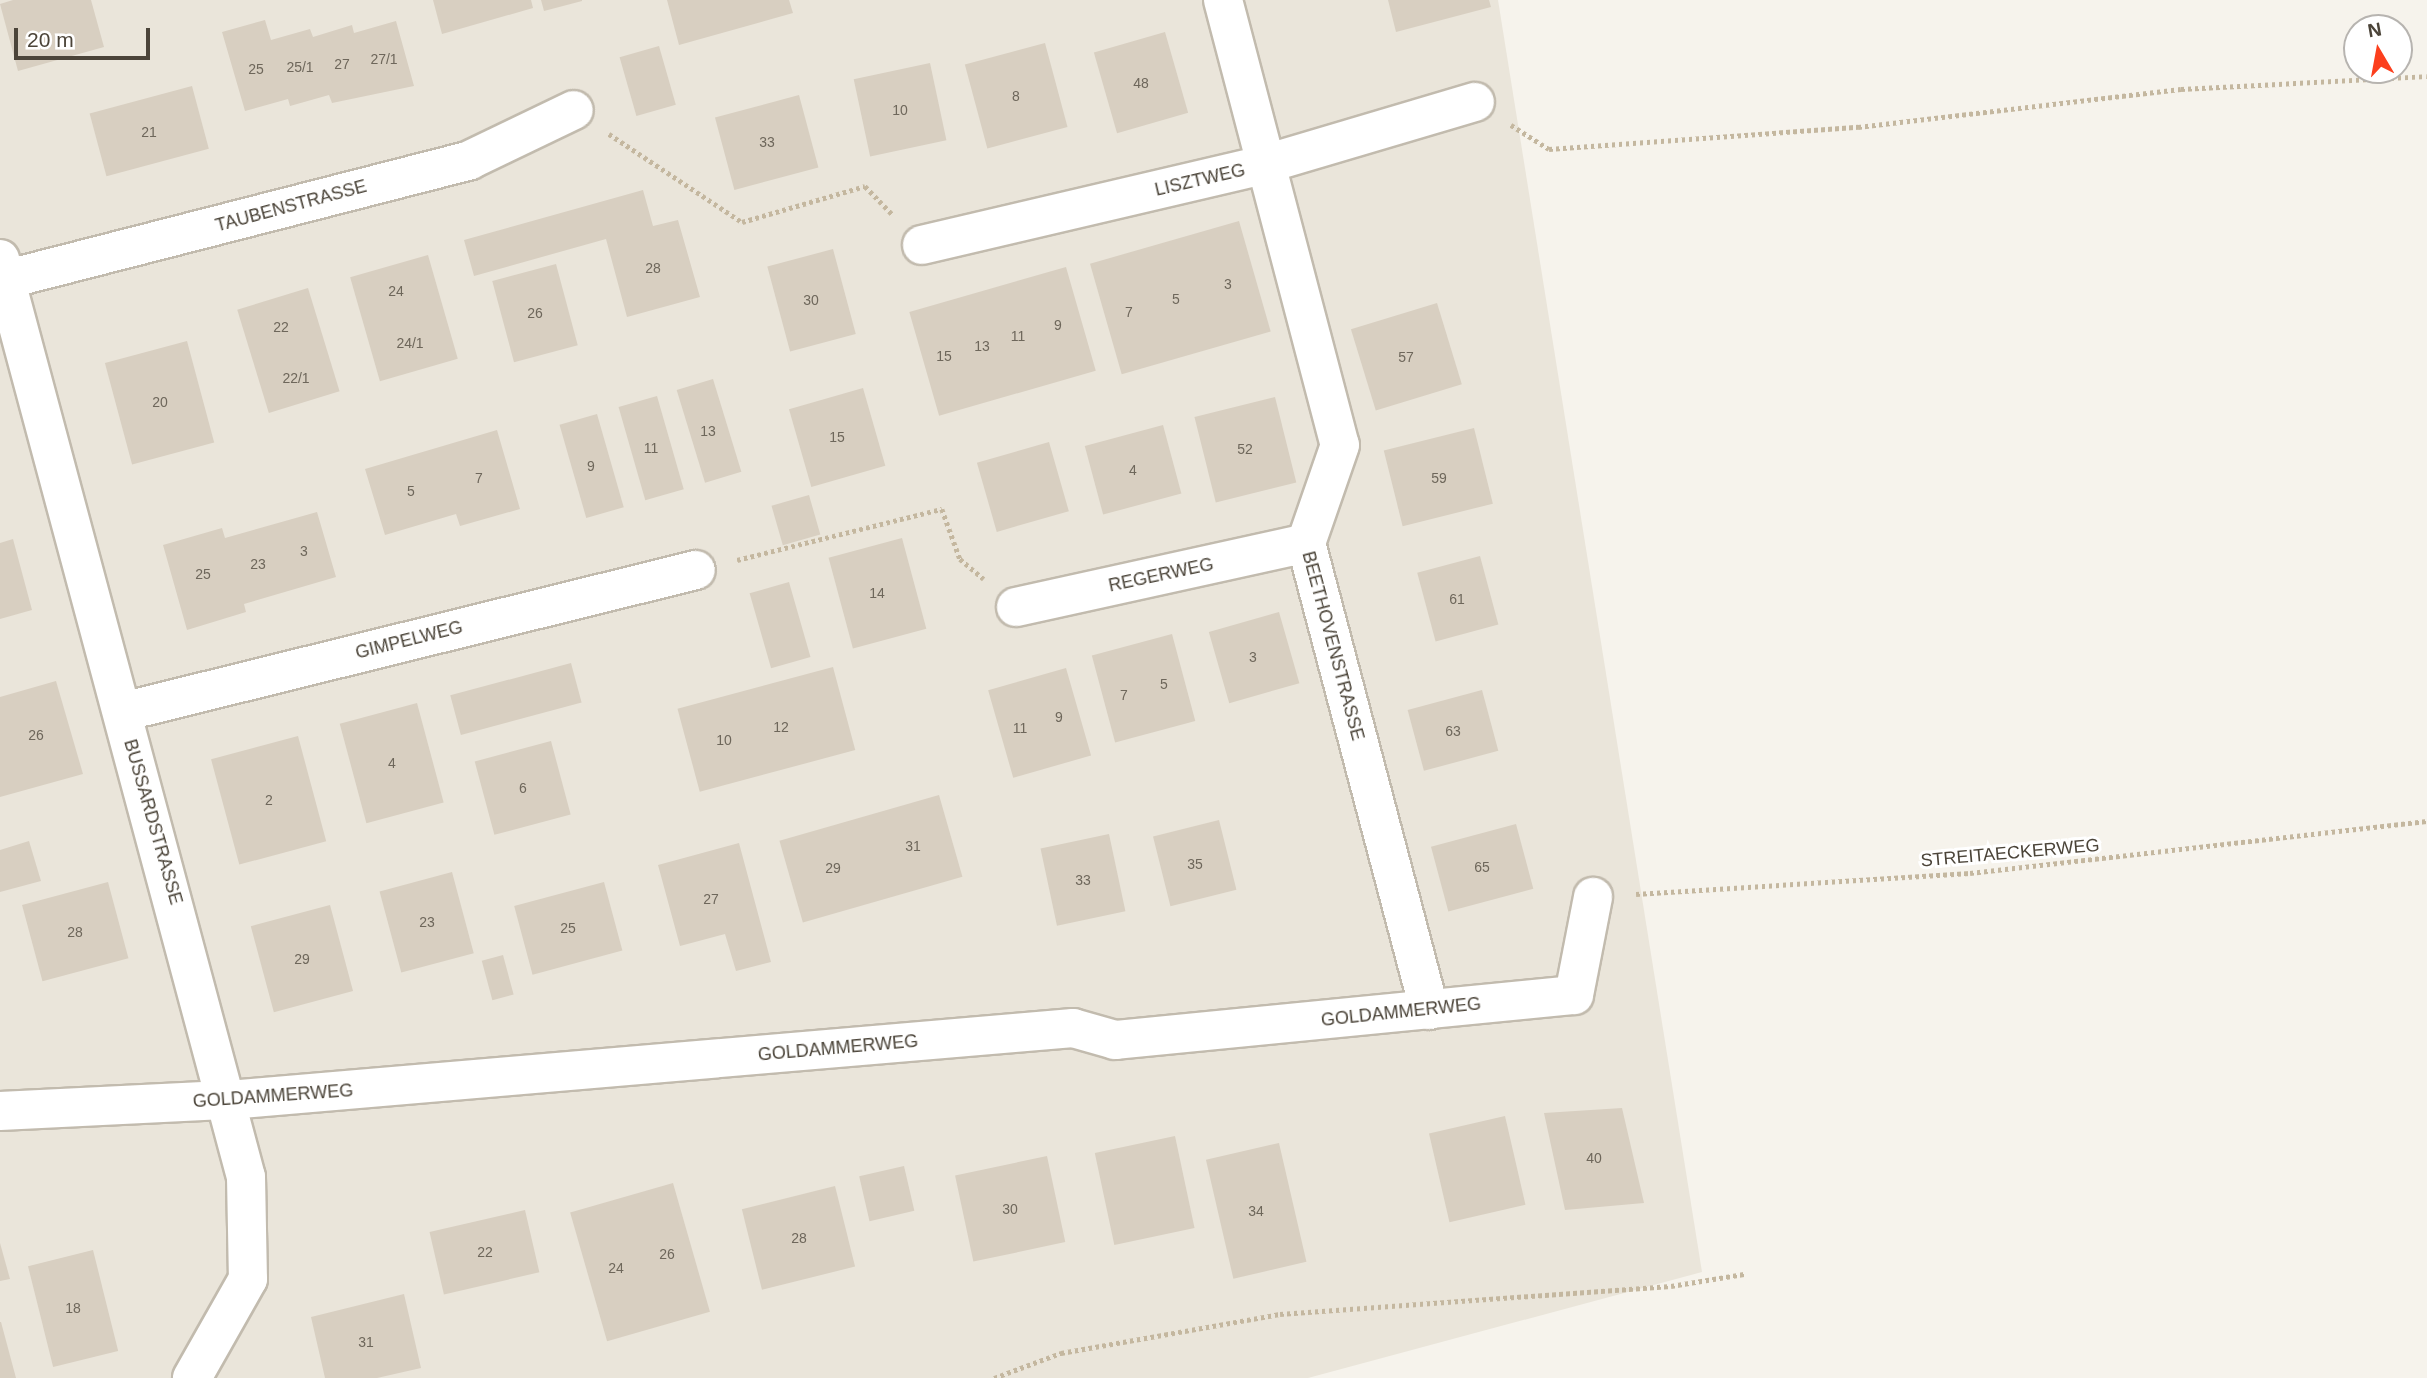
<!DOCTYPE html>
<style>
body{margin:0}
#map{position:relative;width:2427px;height:1378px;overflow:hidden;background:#f6f3ec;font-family:Arial,sans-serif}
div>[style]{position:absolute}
.residential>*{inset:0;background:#eae5da}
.building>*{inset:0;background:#d8cfc1;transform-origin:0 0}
.path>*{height:4.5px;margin-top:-2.25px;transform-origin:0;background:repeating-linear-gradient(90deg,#c4b79f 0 3.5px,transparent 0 7px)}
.roads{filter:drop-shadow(2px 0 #c2bbae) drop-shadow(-2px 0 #c2bbae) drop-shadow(0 2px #c2bbae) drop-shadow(0 -2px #c2bbae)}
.street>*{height:38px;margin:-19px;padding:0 19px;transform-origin:19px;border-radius:19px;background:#fff}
span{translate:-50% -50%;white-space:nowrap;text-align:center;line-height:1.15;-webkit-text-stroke:6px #fff;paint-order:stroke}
.number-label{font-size:14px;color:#6e675b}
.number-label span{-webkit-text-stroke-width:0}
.street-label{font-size:18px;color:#4b4439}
.north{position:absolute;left:2343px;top:14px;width:70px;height:70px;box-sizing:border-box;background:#fff;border:2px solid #b7b4b0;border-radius:50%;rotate:350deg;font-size:19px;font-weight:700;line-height:28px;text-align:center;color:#4b4439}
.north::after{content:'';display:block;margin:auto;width:24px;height:32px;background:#fc3f1d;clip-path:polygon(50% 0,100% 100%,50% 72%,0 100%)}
.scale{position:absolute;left:14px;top:28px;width:136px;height:32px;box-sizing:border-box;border:4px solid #4b4439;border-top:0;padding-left:9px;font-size:21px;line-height:24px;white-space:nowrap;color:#4b4439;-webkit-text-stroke:5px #fff;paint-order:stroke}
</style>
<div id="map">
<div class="residential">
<i style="clip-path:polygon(0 0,1498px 0,1702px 1272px,1308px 1378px,0 1378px)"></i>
</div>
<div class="building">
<i style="clip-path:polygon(13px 0,91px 0,104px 47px,18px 71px,0 4px)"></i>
<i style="clip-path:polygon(433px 0,531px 0,533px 8px,442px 34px)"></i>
<i style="clip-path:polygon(541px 0,582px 0,582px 1px,544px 11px)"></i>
<i style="clip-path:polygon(667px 0,789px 0,793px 13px,679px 45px)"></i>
<i style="clip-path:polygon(1388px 0,1489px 0,1491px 7px,1396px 32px)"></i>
<i style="clip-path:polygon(265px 20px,271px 40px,310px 29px,313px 37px,352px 25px,354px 33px,396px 21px,414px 86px,332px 103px,329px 95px,290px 106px,288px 99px,245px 111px,222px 32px)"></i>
<i style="left:1165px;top:32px;width:84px;height:74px;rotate:74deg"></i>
<i style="left:1045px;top:43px;width:87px;height:83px;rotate:75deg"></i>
<i style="left:659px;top:46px;width:61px;height:41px;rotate:74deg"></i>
<i style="left:930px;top:63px;width:79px;height:78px;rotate:78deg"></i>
<i style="left:192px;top:86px;width:65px;height:106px;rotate:75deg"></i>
<i style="left:799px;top:95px;width:75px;height:87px;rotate:75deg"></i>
<i style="clip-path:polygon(643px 190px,653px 226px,678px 220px,700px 297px,627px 317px,606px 239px,474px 276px,464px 240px)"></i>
<i style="left:1239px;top:221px;width:115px;height:155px;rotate:74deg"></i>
<i style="left:833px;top:249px;width:88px;height:68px;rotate:75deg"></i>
<i style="left:428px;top:255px;width:108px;height:81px;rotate:74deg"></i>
<i style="left:556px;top:264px;width:84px;height:66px;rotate:75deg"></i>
<i style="left:1066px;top:267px;width:108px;height:163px;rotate:74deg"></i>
<i style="left:308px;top:288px;width:108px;height:74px;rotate:73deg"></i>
<i style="left:1437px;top:303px;width:85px;height:90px;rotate:73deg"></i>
<i style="left:187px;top:341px;width:105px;height:85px;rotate:75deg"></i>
<i style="left:713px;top:379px;width:97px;height:38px;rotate:73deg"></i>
<i style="left:863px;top:388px;width:81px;height:77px;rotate:74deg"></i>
<i style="left:657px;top:396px;width:97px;height:40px;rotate:74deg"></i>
<i style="left:1275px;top:397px;width:88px;height:83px;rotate:76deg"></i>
<i style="left:597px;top:414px;width:97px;height:39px;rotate:74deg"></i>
<i style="left:1163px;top:425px;width:71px;height:81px;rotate:75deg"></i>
<i style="left:1474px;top:428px;width:78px;height:93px;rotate:76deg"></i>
<i style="clip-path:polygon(497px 430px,520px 509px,460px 526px,456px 514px,385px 535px,365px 469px)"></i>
<i style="left:1049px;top:442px;width:72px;height:75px;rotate:74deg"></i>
<i style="left:809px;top:495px;width:41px;height:39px;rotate:74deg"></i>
<i style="clip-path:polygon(317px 512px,336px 577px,244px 604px,246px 612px,187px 630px,163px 545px,222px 528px,225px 538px)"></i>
<i style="left:902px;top:538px;width:94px;height:76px;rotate:75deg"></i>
<i style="clip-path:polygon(13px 539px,32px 610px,0 619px,0 543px)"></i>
<i style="left:1480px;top:556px;width:71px;height:65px;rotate:75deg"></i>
<i style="left:789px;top:582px;width:78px;height:41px;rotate:74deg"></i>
<i style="left:1279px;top:612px;width:74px;height:73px;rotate:74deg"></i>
<i style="left:1172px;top:634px;width:90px;height:83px;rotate:75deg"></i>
<i style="left:571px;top:663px;width:41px;height:125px;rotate:75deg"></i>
<i style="left:833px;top:667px;width:86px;height:161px;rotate:75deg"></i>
<i style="left:1066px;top:668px;width:91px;height:81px;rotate:74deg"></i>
<i style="clip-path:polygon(56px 681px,83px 774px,0 797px,0 697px)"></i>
<i style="left:1482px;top:690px;width:63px;height:77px;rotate:75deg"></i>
<i style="left:417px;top:703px;width:103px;height:80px;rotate:75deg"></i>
<i style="left:298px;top:736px;width:109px;height:90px;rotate:75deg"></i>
<i style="left:551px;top:741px;width:76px;height:79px;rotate:75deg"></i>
<i style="left:939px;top:795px;width:85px;height:166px;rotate:74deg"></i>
<i style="left:1219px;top:820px;width:72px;height:68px;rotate:76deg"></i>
<i style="left:1516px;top:824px;width:67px;height:88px;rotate:75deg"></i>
<i style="left:1109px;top:834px;width:79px;height:70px;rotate:78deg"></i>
<i style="clip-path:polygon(29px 841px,41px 881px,0 892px,0 850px)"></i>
<i style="clip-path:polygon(739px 843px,771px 962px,736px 971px,725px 934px,680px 946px,658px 865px)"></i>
<i style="left:452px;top:872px;width:84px;height:75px;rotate:75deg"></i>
<i style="left:108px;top:882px;width:79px;height:89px;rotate:75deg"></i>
<i style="left:604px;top:882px;width:71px;height:93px;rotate:75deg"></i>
<i style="left:330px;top:905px;width:89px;height:82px;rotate:75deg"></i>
<i style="left:503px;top:955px;width:41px;height:22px;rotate:75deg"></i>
<i style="clip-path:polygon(1622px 1108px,1644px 1203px,1565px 1210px,1544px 1113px)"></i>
<i style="left:1505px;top:1116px;width:91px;height:78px;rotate:77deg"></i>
<i style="left:1175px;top:1136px;width:94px;height:82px;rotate:78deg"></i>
<i style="left:1279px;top:1143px;width:122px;height:75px;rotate:77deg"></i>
<i style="left:1047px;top:1156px;width:88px;height:94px;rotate:78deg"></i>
<i style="left:904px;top:1166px;width:46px;height:46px;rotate:77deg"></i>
<i style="left:673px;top:1183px;width:134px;height:107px;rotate:74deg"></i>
<i style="left:835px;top:1186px;width:83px;height:96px;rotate:76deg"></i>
<i style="left:525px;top:1210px;width:64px;height:98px;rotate:77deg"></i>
<i style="clip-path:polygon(0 1243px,10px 1279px,0 1281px)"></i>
<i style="left:93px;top:1250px;width:104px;height:67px;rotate:76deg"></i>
<i style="clip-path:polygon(404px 1294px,421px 1368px,377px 1378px,325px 1378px,311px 1317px)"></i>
<i style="clip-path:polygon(0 1322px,1px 1322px,16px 1378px,0 1378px)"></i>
</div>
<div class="path">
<i style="left:1511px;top:125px;width:45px;rotate:32.3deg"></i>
<i style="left:1549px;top:149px;width:310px;rotate:-4.1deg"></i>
<i style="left:1858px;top:127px;width:325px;rotate:-6.7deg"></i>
<i style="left:2181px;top:89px;width:246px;rotate:-3deg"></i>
<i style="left:609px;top:134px;width:159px;rotate:33.5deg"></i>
<i style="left:742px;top:222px;width:128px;rotate:-16.3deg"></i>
<i style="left:865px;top:186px;width:39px;rotate:46deg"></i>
<i style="left:737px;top:560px;width:211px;rotate:-14deg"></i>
<i style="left:942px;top:509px;width:53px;rotate:70.2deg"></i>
<i style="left:960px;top:559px;width:31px;rotate:40deg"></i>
<i style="left:1636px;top:894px;width:335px;rotate:-3.6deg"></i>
<i style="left:1970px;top:873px;width:460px;rotate:-6.5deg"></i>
<i style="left:994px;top:1378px;width:72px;rotate:-20.5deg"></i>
<i style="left:1061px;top:1353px;width:222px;rotate:-10.1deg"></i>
<i style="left:1280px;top:1314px;width:392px;rotate:-4.1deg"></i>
<i style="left:1671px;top:1286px;width:74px;rotate:-9.3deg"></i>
</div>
<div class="roads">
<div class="street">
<i style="left:1223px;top:0;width:460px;rotate:75.3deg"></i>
<i style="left:1340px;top:445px;width:104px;rotate:109.1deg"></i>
<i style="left:1306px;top:543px;width:483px;rotate:75.2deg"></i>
<i style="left:922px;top:245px;width:349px;rotate:-13.2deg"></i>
<i style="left:1262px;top:165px;width:222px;rotate:-16.5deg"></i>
<i style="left:0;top:259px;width:950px;rotate:75deg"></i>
<i style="left:246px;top:1177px;width:102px;rotate:88.9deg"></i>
<i style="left:248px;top:1279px;width:114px;rotate:119.5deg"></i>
<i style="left:0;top:281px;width:485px;rotate:-14.4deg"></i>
<i style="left:470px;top:160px;width:115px;rotate:-25.7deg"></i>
<i style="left:1016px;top:607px;width:297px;rotate:-12.4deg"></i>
<i style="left:122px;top:712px;width:591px;rotate:-13.9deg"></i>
<i style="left:0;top:1111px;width:229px;rotate:-2.8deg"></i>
<i style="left:229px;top:1100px;width:847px;rotate:-4.88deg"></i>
<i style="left:1073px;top:1028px;width:44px;rotate:15.9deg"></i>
<i style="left:1115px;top:1040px;width:461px;rotate:-5.6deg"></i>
<i style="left:1574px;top:995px;width:100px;rotate:-79deg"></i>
</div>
</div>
<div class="number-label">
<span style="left:384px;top:59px">27/1</span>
<span style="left:342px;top:64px">27</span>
<span style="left:300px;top:67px">25/1</span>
<span style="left:256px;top:69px">25</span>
<span style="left:1141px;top:83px">48</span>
<span style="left:1016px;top:96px">8</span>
<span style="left:900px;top:110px">10</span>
<span style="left:149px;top:132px">21</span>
<span style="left:767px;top:142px">33</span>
<span style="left:653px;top:268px">28</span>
<span style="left:1228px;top:284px">3</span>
<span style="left:396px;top:291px">24</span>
<span style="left:1176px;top:299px">5</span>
<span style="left:811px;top:300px">30</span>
<span style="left:1129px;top:312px">7</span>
<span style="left:535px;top:313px">26</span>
<span style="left:1058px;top:325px">9</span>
<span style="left:281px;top:327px">22</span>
<span style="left:1018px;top:336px">11</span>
<span style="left:410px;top:343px">24/1</span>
<span style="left:982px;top:346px">13</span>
<span style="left:944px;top:356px">15</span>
<span style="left:1406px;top:357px">57</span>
<span style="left:296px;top:378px">22/1</span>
<span style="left:160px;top:402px">20</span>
<span style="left:708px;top:431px">13</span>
<span style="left:837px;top:437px">15</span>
<span style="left:651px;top:448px">11</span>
<span style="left:1245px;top:449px">52</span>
<span style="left:591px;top:466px">9</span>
<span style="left:1133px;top:470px">4</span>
<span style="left:479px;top:478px">7</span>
<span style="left:1439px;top:478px">59</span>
<span style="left:411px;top:491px">5</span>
<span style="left:304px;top:551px">3</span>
<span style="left:258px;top:564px">23</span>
<span style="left:203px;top:574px">25</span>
<span style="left:877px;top:593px">14</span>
<span style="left:1457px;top:599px">61</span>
<span style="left:1253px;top:657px">3</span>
<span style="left:1164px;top:684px">5</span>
<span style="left:1124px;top:695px">7</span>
<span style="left:1059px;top:717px">9</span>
<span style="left:781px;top:727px">12</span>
<span style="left:1020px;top:728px">11</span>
<span style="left:1453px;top:731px">63</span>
<span style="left:36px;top:735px">26</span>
<span style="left:724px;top:740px">10</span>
<span style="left:392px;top:763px">4</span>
<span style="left:523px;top:788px">6</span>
<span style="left:269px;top:800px">2</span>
<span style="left:913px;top:846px">31</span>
<span style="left:1195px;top:864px">35</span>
<span style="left:1482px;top:867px">65</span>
<span style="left:833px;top:868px">29</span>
<span style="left:1083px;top:880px">33</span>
<span style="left:711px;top:899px">27</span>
<span style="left:427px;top:922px">23</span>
<span style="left:568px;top:928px">25</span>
<span style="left:75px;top:932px">28</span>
<span style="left:302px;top:959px">29</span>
<span style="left:1594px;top:1158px">40</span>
<span style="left:1010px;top:1209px">30</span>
<span style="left:1256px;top:1211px">34</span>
<span style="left:799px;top:1238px">28</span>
<span style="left:485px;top:1252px">22</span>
<span style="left:667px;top:1254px">26</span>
<span style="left:616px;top:1268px">24</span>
<span style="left:73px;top:1308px">18</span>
<span style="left:366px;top:1342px">31</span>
</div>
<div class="street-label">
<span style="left:1200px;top:180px;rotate:-13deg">LISZTWEG</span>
<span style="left:291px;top:206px;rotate:-15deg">TAUBENSTRASSE</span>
<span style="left:1161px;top:575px;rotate:-12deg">REGERWEG</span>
<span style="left:409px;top:640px;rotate:-14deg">GIMPELWEG</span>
<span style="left:1333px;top:646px;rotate:75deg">BEETHOVENSTRASSE</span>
<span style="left:153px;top:822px;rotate:74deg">BUSSARDSTRASSE</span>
<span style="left:2010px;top:853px;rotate:-5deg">STREITAECKERWEG</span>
<span style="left:1401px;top:1012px;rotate:-6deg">GOLDAMMERWEG</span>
<span style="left:838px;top:1048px;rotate:-5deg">GOLDAMMERWEG</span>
<span style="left:273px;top:1096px;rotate:-4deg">GOLDAMMERWEG</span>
</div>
<div class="north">N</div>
<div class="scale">20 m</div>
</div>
